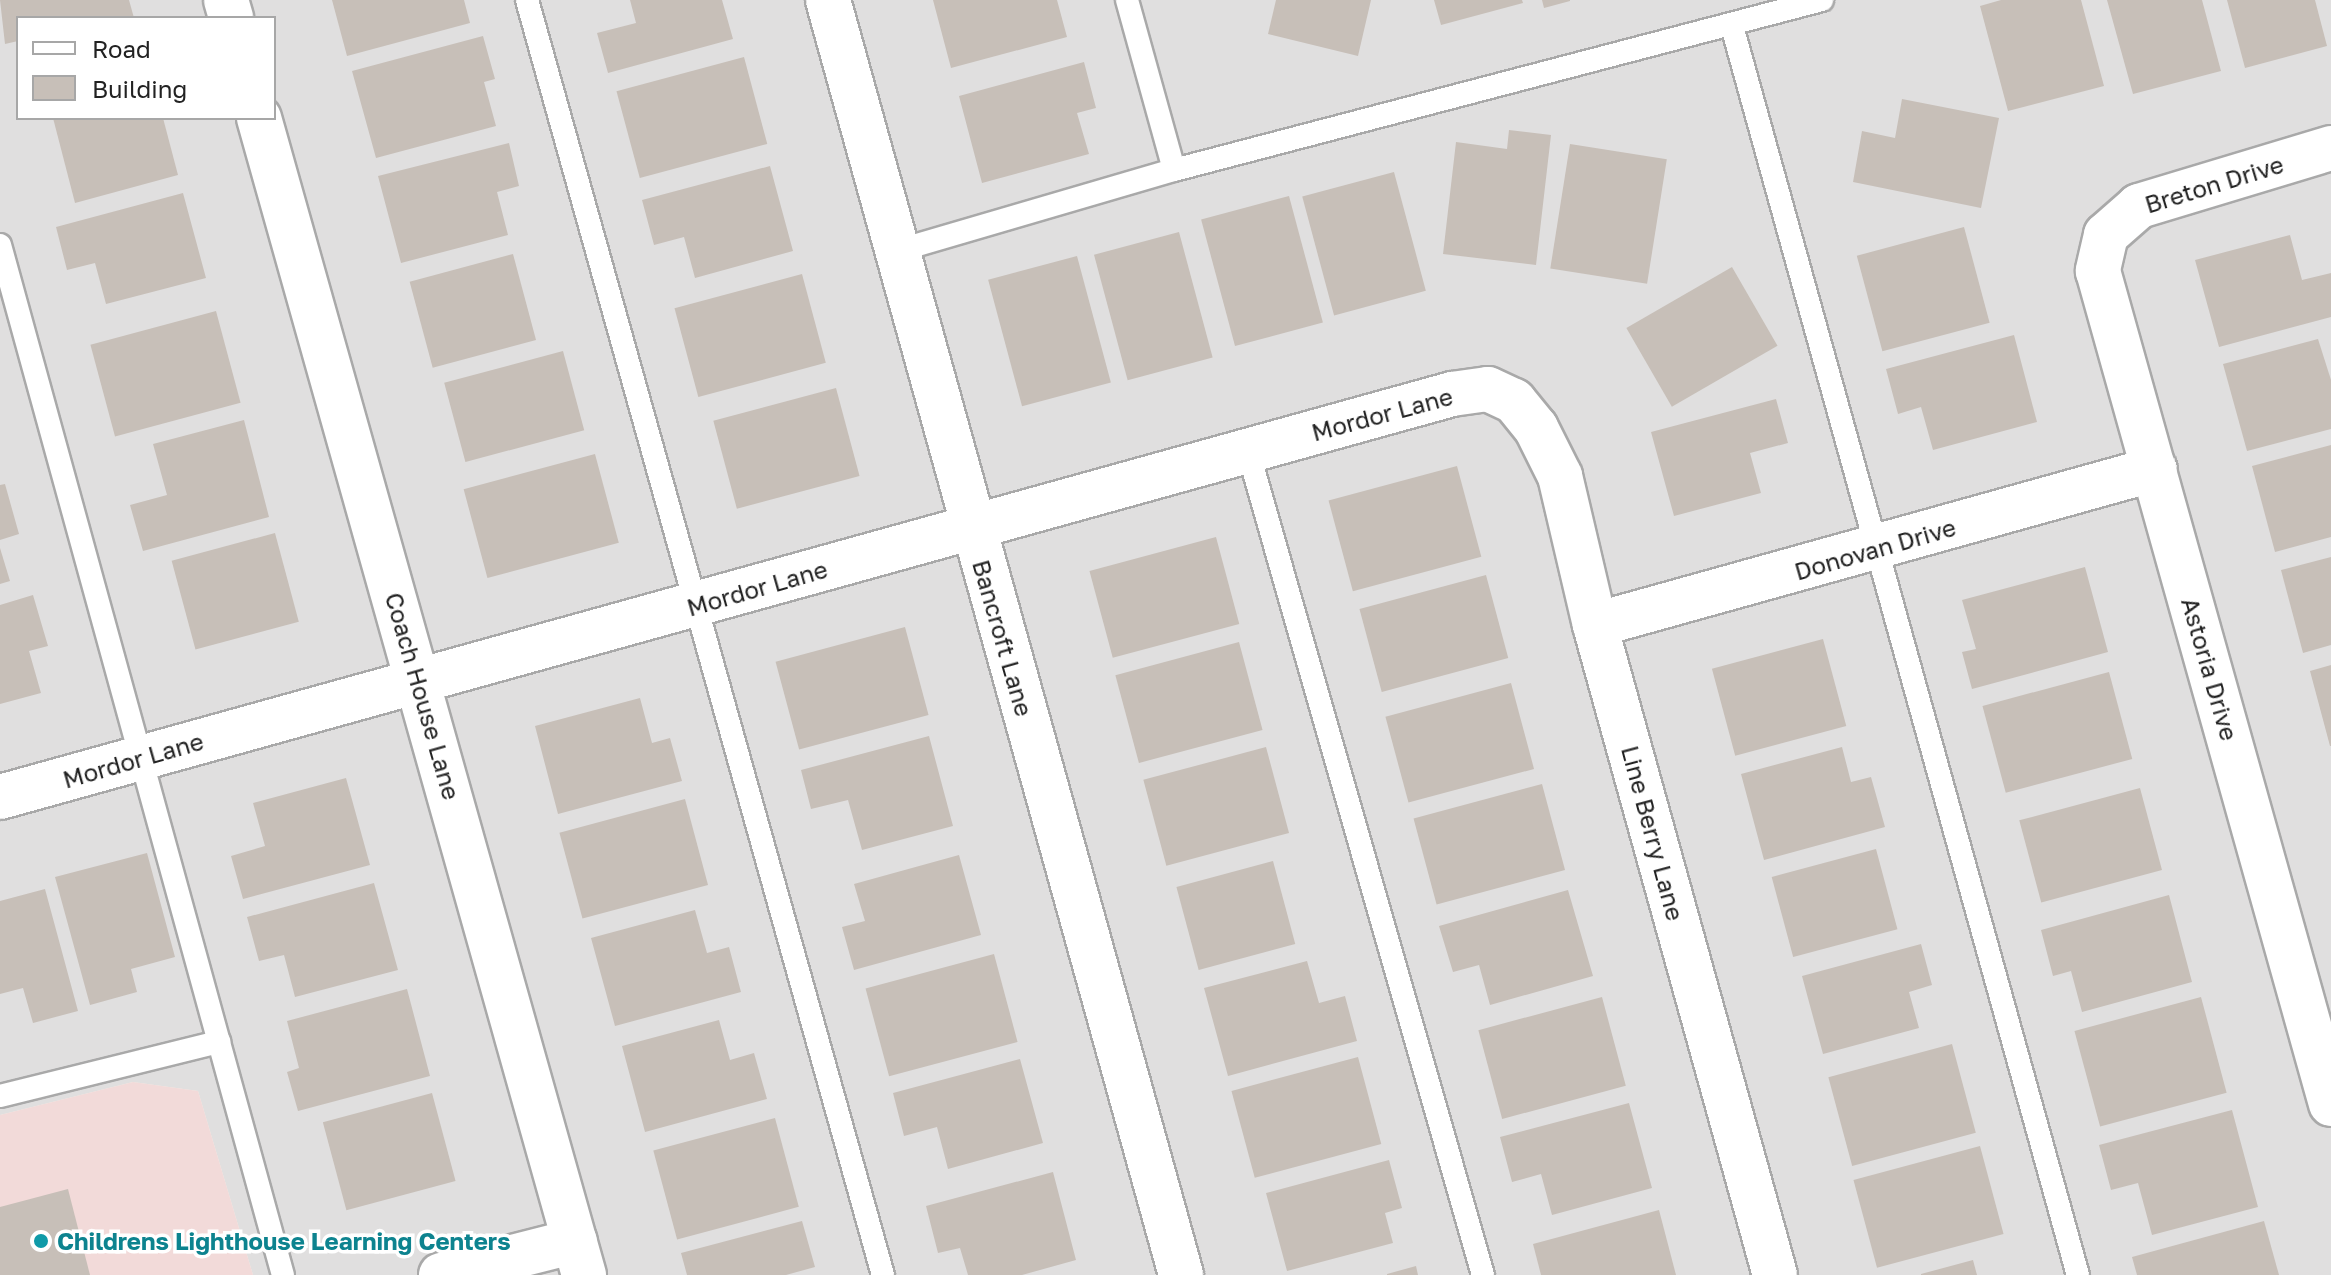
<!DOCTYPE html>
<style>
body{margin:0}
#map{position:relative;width:2331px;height:1275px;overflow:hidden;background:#f2efe9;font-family:"Golos Text",sans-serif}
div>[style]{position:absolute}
.residential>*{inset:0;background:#e0dfdf}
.commercial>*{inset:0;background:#f2dad9}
.building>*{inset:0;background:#c7bfb8;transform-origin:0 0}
.roads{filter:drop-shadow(2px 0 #a9a9a9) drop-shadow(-2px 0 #a9a9a9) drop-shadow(0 2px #a9a9a9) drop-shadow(0 -2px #a9a9a9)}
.lane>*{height:22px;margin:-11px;padding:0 11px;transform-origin:11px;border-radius:11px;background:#fff}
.street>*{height:44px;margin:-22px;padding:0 22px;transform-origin:22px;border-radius:22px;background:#fff}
.dots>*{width:22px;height:22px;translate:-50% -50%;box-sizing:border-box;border:4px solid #fff;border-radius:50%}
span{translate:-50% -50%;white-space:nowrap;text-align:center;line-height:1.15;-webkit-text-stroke:7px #fff;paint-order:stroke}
.street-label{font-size:24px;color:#222}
.culture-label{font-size:24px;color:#0d838f;font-weight:700}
.left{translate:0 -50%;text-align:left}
.legend{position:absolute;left:16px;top:16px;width:260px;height:104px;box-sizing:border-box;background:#fff;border:2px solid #a7a7a7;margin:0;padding:10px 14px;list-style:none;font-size:24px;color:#222}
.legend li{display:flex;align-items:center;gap:16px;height:40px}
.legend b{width:40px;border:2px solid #a7a7a7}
</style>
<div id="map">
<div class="residential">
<i style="clip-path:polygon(evenodd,0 0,2331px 0,2331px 1275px,253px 1275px,198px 1091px,133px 1082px,0 1115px,0 0,18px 18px,274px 18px,274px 118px,18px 118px,18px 18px)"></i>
</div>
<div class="commercial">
<i style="clip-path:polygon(133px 1082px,198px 1091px,253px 1275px,0 1275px,0 1115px)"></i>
</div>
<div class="building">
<i style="clip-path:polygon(0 0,129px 0,134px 18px,18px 18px,18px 41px,5px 44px)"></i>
<i style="clip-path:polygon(332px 0,464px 0,470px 23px,347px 56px)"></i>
<i style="clip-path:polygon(630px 0,722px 0,733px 39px,608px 73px,597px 33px,636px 23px)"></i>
<i style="clip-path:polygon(933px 0,1057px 0,1067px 37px,951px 68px)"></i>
<i style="clip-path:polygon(1276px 0,1371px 0,1358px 56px,1268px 34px)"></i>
<i style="clip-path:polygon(1434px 0,1522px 0,1523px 3px,1441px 25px)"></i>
<i style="clip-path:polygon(1542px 0,1570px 0,1570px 1px,1544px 8px)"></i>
<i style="clip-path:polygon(2001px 0,2081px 0,2104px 86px,2008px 111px,1980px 6px)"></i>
<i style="clip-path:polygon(2107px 0,2202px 0,2221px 71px,2133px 94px)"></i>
<i style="clip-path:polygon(2227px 0,2315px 0,2327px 46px,2245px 68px)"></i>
<i style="clip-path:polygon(483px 36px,495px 79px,484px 82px,496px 126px,376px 158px,352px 71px)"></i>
<i style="left:744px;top:57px;width:90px;height:132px;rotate:75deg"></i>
<i style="clip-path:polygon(1084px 62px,1096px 108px,1077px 113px,1089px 154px,982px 183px,959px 96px)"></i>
<i style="clip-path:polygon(1902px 99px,1999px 118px,1981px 208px,1853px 182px,1862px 131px,1895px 138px)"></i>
<i style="clip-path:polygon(53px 118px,163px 118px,178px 175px,75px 203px)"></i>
<i style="clip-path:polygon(1509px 130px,1551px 135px,1536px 265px,1443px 254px,1456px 142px,1507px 149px)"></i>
<i style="clip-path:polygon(509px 143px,519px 186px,497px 192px,508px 235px,401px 263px,378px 176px)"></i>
<i style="left:1570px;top:144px;width:98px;height:126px;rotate:9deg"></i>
<i style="clip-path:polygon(770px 166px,793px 251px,695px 278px,684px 237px,654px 245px,642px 200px)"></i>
<i style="left:1394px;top:172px;width:123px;height:95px;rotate:75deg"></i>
<i style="clip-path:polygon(183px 193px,206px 278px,106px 304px,95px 263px,67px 270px,56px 227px)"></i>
<i style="left:1289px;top:196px;width:131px;height:91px;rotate:75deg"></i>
<i style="left:1964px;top:227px;width:99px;height:111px;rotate:75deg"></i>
<i style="left:1179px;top:232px;width:130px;height:88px;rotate:75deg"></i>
<i style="clip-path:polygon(2290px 235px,2302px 280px,2331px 273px,2331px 317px,2219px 347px,2195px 260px)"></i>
<i style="left:513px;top:254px;width:89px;height:107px;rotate:75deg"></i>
<i style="left:1077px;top:256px;width:131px;height:92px;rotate:75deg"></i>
<i style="left:1732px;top:267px;width:91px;height:122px;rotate:60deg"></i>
<i style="left:802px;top:274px;width:92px;height:132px;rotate:75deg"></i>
<i style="left:216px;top:311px;width:95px;height:130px;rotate:75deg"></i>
<i style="clip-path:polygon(2014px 335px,2037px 422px,1933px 450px,1921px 407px,1898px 414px,1886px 369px)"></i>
<i style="clip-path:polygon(2318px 339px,2331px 380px,2331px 429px,2247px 451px,2223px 364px)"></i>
<i style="left:563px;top:351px;width:82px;height:123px;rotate:75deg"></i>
<i style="left:836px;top:388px;width:91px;height:127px;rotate:75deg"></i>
<i style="clip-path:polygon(1776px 399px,1788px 443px,1750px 453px,1761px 493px,1674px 516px,1651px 432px)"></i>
<i style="clip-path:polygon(244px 420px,269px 517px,143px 551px,130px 505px,167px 495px,153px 444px)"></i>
<i style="clip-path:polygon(2331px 445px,2331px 537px,2275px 552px,2252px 466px)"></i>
<i style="left:595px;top:454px;width:92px;height:136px;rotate:75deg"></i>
<i style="left:1457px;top:466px;width:94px;height:133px;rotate:75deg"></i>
<i style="clip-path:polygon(5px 484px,19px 534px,0 540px,0 485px)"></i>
<i style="left:275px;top:533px;width:92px;height:107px;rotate:75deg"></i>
<i style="left:1216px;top:537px;width:90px;height:131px;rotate:75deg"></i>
<i style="clip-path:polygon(0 548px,10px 581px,0 584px)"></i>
<i style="clip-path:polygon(2331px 557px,2331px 645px,2303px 653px,2281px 570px)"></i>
<i style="clip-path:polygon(2085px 567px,2108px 652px,1972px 689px,1962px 652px,1976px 649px,1962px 600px)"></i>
<i style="left:1486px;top:575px;width:86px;height:131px;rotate:75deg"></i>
<i style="clip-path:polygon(33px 595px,48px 646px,29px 651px,41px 693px,0 704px,0 605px)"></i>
<i style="left:905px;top:627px;width:91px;height:134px;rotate:75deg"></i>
<i style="left:1823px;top:639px;width:90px;height:115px;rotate:75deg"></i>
<i style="left:1239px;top:642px;width:91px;height:128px;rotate:75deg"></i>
<i style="clip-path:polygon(2331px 665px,2331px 746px,2330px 746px,2310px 671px)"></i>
<i style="left:2109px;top:672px;width:90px;height:131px;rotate:75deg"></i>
<i style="left:1511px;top:683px;width:89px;height:130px;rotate:75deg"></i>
<i style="clip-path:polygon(640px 698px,652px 743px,670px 738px,682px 781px,558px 814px,535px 726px)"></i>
<i style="clip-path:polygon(929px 736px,953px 826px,862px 850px,848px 800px,811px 809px,801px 770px)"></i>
<i style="left:1266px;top:747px;width:89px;height:127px;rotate:75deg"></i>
<i style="clip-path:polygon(1842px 747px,1851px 782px,1871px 777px,1885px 827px,1764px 860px,1741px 774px)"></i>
<i style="clip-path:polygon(346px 778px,370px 865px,243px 899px,231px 856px,265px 846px,253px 803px)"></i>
<i style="left:1542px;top:784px;width:89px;height:133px;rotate:75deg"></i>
<i style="left:2140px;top:788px;width:85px;height:125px;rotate:75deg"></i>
<i style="left:685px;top:799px;width:89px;height:130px;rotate:75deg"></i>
<i style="left:1876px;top:849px;width:83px;height:108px;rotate:75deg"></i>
<i style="clip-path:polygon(147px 853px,175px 957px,131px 969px,137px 992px,90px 1005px,55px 877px)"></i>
<i style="clip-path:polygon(959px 855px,981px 935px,854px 970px,842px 927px,865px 921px,854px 884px)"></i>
<i style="left:1273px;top:861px;width:86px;height:100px;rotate:75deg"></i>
<i style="clip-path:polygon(374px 883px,398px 970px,295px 997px,284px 955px,259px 961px,247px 917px)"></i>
<i style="clip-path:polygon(45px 889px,78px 1011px,33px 1023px,23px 988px,0 994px,0 901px)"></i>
<i style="clip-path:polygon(1568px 890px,1593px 976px,1490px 1005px,1479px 965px,1453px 972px,1439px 926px)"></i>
<i style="clip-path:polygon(2169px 895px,2192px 982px,2082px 1012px,2071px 971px,2053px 976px,2041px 930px)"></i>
<i style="clip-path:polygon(695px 910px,707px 953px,729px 947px,741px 992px,615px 1026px,591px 938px)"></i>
<i style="clip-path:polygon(1921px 944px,1932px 985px,1909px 992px,1919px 1028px,1823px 1054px,1802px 976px)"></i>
<i style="left:994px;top:954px;width:91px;height:133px;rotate:75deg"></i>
<i style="clip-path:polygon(1307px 961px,1319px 1003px,1345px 996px,1357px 1041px,1228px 1076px,1204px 988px)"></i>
<i style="clip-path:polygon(407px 989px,430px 1076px,298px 1111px,287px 1072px,299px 1068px,287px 1021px)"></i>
<i style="left:1602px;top:997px;width:92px;height:128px;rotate:75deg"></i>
<i style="left:2201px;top:997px;width:99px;height:131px;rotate:75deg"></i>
<i style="clip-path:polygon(719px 1020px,730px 1060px,754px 1053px,767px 1099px,645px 1132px,622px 1046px)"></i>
<i style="left:1952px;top:1044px;width:92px;height:128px;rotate:75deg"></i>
<i style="left:1358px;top:1057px;width:90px;height:131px;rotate:75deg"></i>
<i style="clip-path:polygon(1020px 1059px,1043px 1143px,948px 1169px,937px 1127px,904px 1136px,893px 1093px)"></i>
<i style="left:432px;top:1093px;width:91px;height:113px;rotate:75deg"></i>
<i style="clip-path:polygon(1629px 1103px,1652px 1188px,1552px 1215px,1541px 1174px,1512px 1182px,1500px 1137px)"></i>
<i style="clip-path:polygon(2232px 1110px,2258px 1207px,2152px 1235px,2138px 1183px,2111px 1190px,2099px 1145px)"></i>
<i style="left:775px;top:1118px;width:92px;height:126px;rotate:75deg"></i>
<i style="left:1980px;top:1146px;width:91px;height:131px;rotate:75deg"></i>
<i style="clip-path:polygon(1389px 1160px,1402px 1208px,1385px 1213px,1393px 1243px,1287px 1271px,1266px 1193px)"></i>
<i style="clip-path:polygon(1053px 1172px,1076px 1260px,1022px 1275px,968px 1275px,960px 1248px,938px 1253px,926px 1206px)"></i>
<i style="clip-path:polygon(68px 1189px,90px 1275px,0 1275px,0 1207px)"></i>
<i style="clip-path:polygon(1659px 1210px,1676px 1275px,1541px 1275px,1533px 1244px)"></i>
<i style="clip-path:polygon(802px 1221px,815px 1267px,786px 1275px,687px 1275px,681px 1253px)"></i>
<i style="clip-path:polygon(2264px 1221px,2279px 1275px,2137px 1275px,2132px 1257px)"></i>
<i style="clip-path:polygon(1973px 1260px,1977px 1275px,1921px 1275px,1921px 1274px)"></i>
<i style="clip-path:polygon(1416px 1266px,1418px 1275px,1387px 1275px,1387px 1274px)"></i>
</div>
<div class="roads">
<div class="lane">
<i style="left:527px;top:0;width:1324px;rotate:74.4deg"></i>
<i style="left:1127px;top:0;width:176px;rotate:74.5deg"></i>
<i style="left:1732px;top:26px;width:1296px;rotate:74.52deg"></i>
<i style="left:0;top:245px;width:1068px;rotate:74.64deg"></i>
<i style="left:900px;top:250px;width:285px;rotate:-16.3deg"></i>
<i style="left:1174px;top:170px;width:670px;rotate:-14.7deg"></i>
<i style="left:1248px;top:451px;width:857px;rotate:74.08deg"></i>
<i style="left:0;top:1096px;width:226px;rotate:-13.9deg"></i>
</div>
<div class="street">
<i style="left:226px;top:0;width:19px;rotate:74deg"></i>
<i style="left:828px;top:0;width:1323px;rotate:74.52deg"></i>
<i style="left:259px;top:118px;width:1202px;rotate:74.31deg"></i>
<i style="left:2331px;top:148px;width:201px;rotate:163.2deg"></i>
<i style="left:2139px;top:206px;width:44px;rotate:138.7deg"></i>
<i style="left:2106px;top:235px;width:37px;rotate:103deg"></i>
<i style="left:2098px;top:271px;width:865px;rotate:74.37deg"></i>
<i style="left:1595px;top:625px;width:581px;rotate:-15.57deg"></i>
<i style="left:0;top:797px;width:1507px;rotate:-15.51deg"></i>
<i style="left:1452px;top:394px;width:36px;rotate:-8deg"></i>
<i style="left:1488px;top:389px;width:29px;rotate:25deg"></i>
<i style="left:1514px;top:401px;width:35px;rotate:51deg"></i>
<i style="left:1536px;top:428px;width:54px;rotate:63.4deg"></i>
<i style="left:1560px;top:476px;width:153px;rotate:76.8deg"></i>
<i style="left:1595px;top:625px;width:674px;rotate:74.52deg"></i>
<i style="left:441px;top:1275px;width:138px;rotate:-14.2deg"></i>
</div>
</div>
<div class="dots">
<i style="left:41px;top:1241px;background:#0f9aa8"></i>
</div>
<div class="street-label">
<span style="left:2214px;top:184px;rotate:-17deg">Breton Drive</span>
<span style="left:1382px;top:414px;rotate:-15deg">Mordor Lane</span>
<span style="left:1875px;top:549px;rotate:-16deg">Donovan Drive</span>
<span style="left:757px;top:588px;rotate:-16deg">Mordor Lane</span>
<span style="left:1003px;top:638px;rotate:74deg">Bancroft Lane</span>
<span style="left:2210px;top:669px;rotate:74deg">Astoria Drive</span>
<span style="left:423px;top:696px;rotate:74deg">Coach House Lane</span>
<span style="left:133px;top:760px;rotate:-16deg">Mordor Lane</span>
<span style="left:1653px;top:833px;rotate:75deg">Line Berry Lane</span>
</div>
<div class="culture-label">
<span class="left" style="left:57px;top:1241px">Childrens Lighthouse Learning Centers</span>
</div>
<ul class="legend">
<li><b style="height:10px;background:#fff"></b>Road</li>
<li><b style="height:22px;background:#c7bfb8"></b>Building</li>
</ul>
</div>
